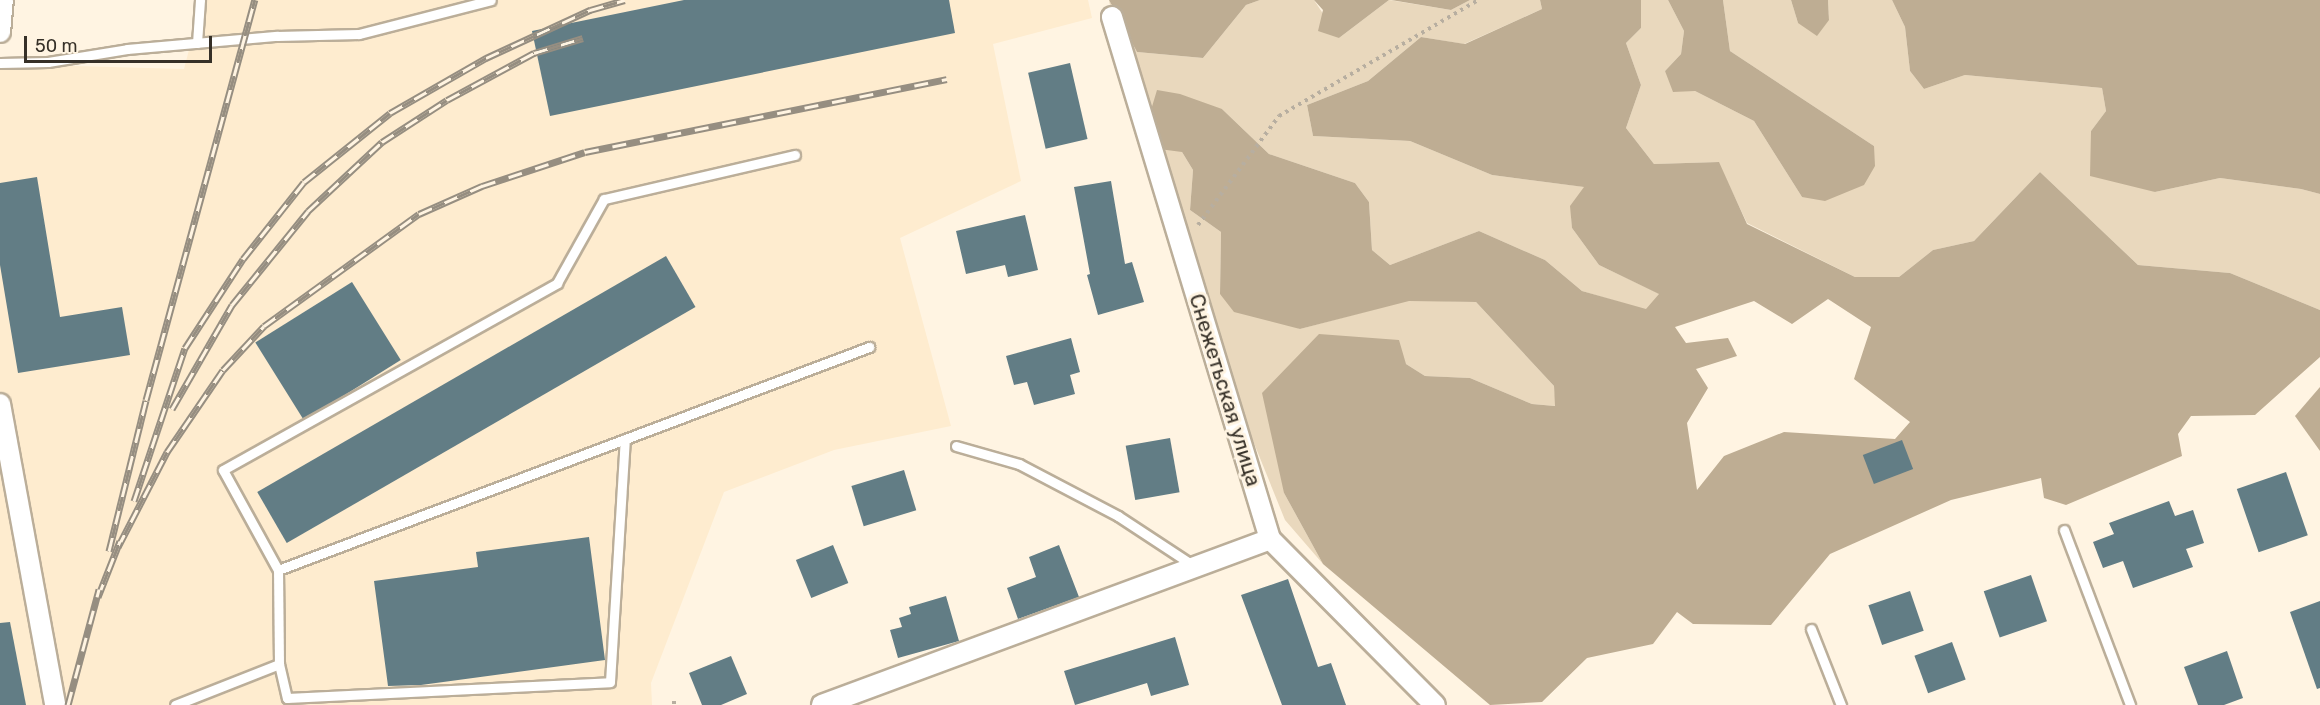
<!DOCTYPE html>
<meta charset="utf-8">
<style>
body{margin:0}
#map{position:relative;width:2320px;height:705px;overflow:hidden;background:#fff4e2;font-family:Rubik,sans-serif}
div>[style]{position:absolute}
.built>*{inset:0;background:#feeccf}
.green>*{inset:0;background:#e9d8bd}
.forest>*{inset:0;background:#bead93}
.building>*{inset:0;background:#627d85;transform-origin:0 0}
.path>*{height:4px;margin-top:-2px;transform-origin:0;background:repeating-linear-gradient(90deg,#b7aea0 0 3px,transparent 0 7.5px)}
.roads{filter:drop-shadow(2px 0 #bbae99) drop-shadow(-2px 0 #bbae99) drop-shadow(0 2px #bbae99) drop-shadow(0 -2px #bbae99)}
.lane>*{height:9px;margin:-4.5px;padding:0 4.5px;transform-origin:4.5px;border-radius:4.5px;background:#fff}
.street>*{height:20px;margin:-10px;padding:0 10px;transform-origin:10px;border-radius:10px;background:#fff}
.rail>*{height:7px;margin-top:-3.5px;transform-origin:0;background:repeating-linear-gradient(90deg,#fff4e2 0 14px,#968e81 0 28px);box-sizing:border-box;border-block:2px solid #968e81}
span{translate:-50% -50%;white-space:nowrap;text-align:center;line-height:1.15;-webkit-text-stroke:6px #fff4e2;paint-order:stroke}
.street-label{font-size:21px;color:#363028}
.scale{position:absolute;left:24px;top:36px;width:188px;height:27px;box-sizing:border-box;border:3px solid #363028;border-top:0;padding-left:8px;font-size:18px;line-height:21px;white-space:nowrap;color:#363028;-webkit-text-stroke:4px #fff4e2;paint-order:stroke}
</style>
<div id="map">
<div class="built">
<i style="clip-path:polygon(202px 0,1088px 0,1092px 18px,993px 44px,1021px 181px,900px 238px,951px 426px,834px 450px,724px 492px,651px 683px,652px 705px,0 705px,0 64px,184px 69px)"></i>
</div>
<div class="green">
<i style="clip-path:polygon(1109px 0,1137px 52px,1203px 58px,1246px 5px,1260px 0,1314px 0,1339px 38px,1389px 0,1451px 10px,1470px 0,1540px 0,1542px 9px,1464px 44px,1421px 37px,1368px 81px,1307px 105px,1313px 136px,1410px 141px,1492px 175px,1585px 187px,1571px 206px,1572px 228px,1599px 265px,1660px 294px,1646px 310px,1582px 291px,1545px 260px,1479px 231px,1390px 265px,1372px 250px,1369px 202px,1355px 183px,1269px 154px,1222px 109px,1182px 152px,1193px 170px,1190px 210px,1221px 232px,1220px 294px,1300px 329px,1409px 300px,1476px 302px,1554px 386px,1556px 406px,1532px 404px,1470px 378px,1425px 376px,1406px 364px,1284px 493px,1323px 564px,1285px 520px,1167px 228px,1123px 74px)"></i>
<i style="clip-path:polygon(1641px 0,1668px 0,1684px 31px,1681px 54px,1665px 71px,1695px 91px,1754px 121px,1802px 197px,1874px 146px,1730px 51px,1723px 0,1791px 0,1798px 23px,1829px 20px,1828px 0,1892px 0,1905px 27px,1910px 71px,1924px 89px,1965px 75px,2102px 88px,2106px 111px,2091px 131px,2155px 192px,2220px 178px,2301px 189px,2320px 194px,2320px 310px,2230px 273px,2138px 265px,2040px 172px,1974px 241px,1933px 250px,1899px 277px,1855px 277px,1747px 223px,1718px 162px,1654px 164px,1626px 128px,1641px 85px,1626px 43px,1641px 28px)"></i>
</div>
<div class="forest">
<i style="clip-path:polygon(1109px 0,1260px 0,1246px 5px,1203px 58px,1137px 52px)"></i>
<i style="clip-path:polygon(1314px 0,1389px 0,1339px 38px,1318px 31px,1323px 10px)"></i>
<i style="clip-path:polygon(1391px 0,1470px 0,1451px 10px)"></i>
<i style="clip-path:polygon(evenodd,1540px 0,1641px 0,1641px 28px,1626px 43px,1641px 85px,1626px 128px,1654px 164px,1719px 162px,1747px 224px,1855px 277px,1899px 277px,1933px 250px,1974px 241px,2040px 172px,2138px 265px,2230px 273px,2320px 310px,2320px 357px,2255px 415px,2191px 416px,2178px 434px,2182px 456px,2066px 505px,2044px 498px,2041px 478px,1951px 500px,1830px 554px,1771px 625px,1693px 624px,1677px 612px,1653px 644px,1587px 658px,1542px 702px,1490px 705px,1323px 564px,1284px 493px,1262px 393px,1319px 334px,1399px 340px,1406px 364px,1425px 376px,1470px 378px,1532px 404px,1555px 406px,1554px 386px,1476px 302px,1409px 301px,1300px 329px,1234px 312px,1220px 294px,1221px 232px,1190px 210px,1193px 170px,1182px 152px,1159px 149px,1151px 110px,1157px 90px,1180px 94px,1222px 109px,1269px 154px,1355px 183px,1369px 202px,1372px 250px,1390px 265px,1479px 231px,1545px 260px,1582px 291px,1646px 309px,1659px 294px,1599px 265px,1572px 228px,1570px 206px,1584px 187px,1492px 175px,1410px 141px,1313px 136px,1307px 105px,1368px 81px,1421px 37px,1465px 44px,1542px 9px,1540px 0,1828px 299px,1871px 327px,1854px 379px,1910px 422px,1895px 439px,1784px 432px,1724px 456px,1697px 490px,1687px 423px,1708px 388px,1696px 369px,1737px 356px,1728px 338px,1686px 343px,1675px 327px,1754px 301px,1792px 324px,1828px 299px)"></i>
<i style="clip-path:polygon(1668px 0,1723px 0,1730px 51px,1874px 146px,1875px 166px,1864px 185px,1825px 201px,1802px 197px,1754px 121px,1695px 91px,1673px 92px,1665px 71px,1681px 54px,1684px 31px)"></i>
<i style="clip-path:polygon(1791px 0,1828px 0,1829px 20px,1817px 36px,1798px 23px)"></i>
<i style="clip-path:polygon(1892px 0,2320px 0,2320px 194px,2301px 189px,2220px 178px,2155px 192px,2090px 176px,2091px 131px,2106px 111px,2102px 88px,1965px 75px,1924px 89px,1910px 71px,1905px 27px)"></i>
<i style="clip-path:polygon(2320px 387px,2320px 451px,2295px 416px)"></i>
</div>
<div class="building">
<i style="clip-path:polygon(684px 0,949px 0,955px 33px,550px 116px,532px 31px)"></i>
<i style="left:1070px;top:63px;width:78px;height:43px;rotate:77deg"></i>
<i style="clip-path:polygon(37px 177px,60px 317px,122px 307px,130px 355px,18px 373px,0 265px,0 183px)"></i>
<i style="clip-path:polygon(1111px 181px,1125px 264px,1132px 262px,1144px 302px,1098px 315px,1087px 275px,1090px 274px,1074px 187px)"></i>
<i style="clip-path:polygon(1025px 215px,1038px 270px,1008px 277px,1005px 265px,966px 274px,956px 231px)"></i>
<i style="left:666px;top:256px;width:59px;height:472px;rotate:60deg"></i>
<i style="left:352px;top:282px;width:92px;height:114px;rotate:58deg"></i>
<i style="clip-path:polygon(1071px 338px,1080px 372px,1070px 375px,1075px 394px,1034px 405px,1027px 382px,1014px 385px,1006px 356px)"></i>
<i style="left:1170px;top:438px;width:55px;height:45px;rotate:80deg"></i>
<i style="left:1902px;top:440px;width:31px;height:42px;rotate:69deg"></i>
<i style="left:904px;top:470px;width:42px;height:55px;rotate:73deg"></i>
<i style="left:2286px;top:472px;width:67px;height:52px;rotate:71deg"></i>
<i style="clip-path:polygon(2169px 501px,2175px 516px,2193px 510px,2204px 543px,2186px 549px,2193px 567px,2133px 588px,2123px 561px,2103px 568px,2093px 542px,2114px 534px,2109px 523px)"></i>
<i style="clip-path:polygon(589px 537px,605px 660px,421px 685px,388px 686px,374px 581px,478px 567px,476px 552px)"></i>
<i style="left:833px;top:545px;width:41px;height:40px;rotate:68deg"></i>
<i style="clip-path:polygon(1059px 545px,1079px 597px,1018px 619px,1007px 588px,1036px 577px,1029px 557px)"></i>
<i style="left:2031px;top:575px;width:49px;height:50px;rotate:71deg"></i>
<i style="clip-path:polygon(1288px 579px,1318px 667px,1331px 663px,1346px 705px,1282px 705px,1241px 595px)"></i>
<i style="left:1910px;top:591px;width:42px;height:44px;rotate:71deg"></i>
<i style="clip-path:polygon(946px 596px,959px 641px,898px 658px,890px 630px,902px 627px,899px 618px,911px 614px,909px 607px)"></i>
<i style="clip-path:polygon(2320px 601px,2320px 688px,2317px 689px,2290px 612px)"></i>
<i style="clip-path:polygon(10px 622px,26px 705px,0 705px,0 623px)"></i>
<i style="clip-path:polygon(1175px 637px,1189px 685px,1151px 696px,1147px 683px,1075px 705px,1064px 671px)"></i>
<i style="left:1952px;top:642px;width:40px;height:40px;rotate:70deg"></i>
<i style="clip-path:polygon(2227px 651px,2243px 698px,2224px 705px,2198px 705px,2184px 667px)"></i>
<i style="clip-path:polygon(731px 656px,747px 694px,721px 705px,702px 705px,689px 673px)"></i>
</div>
<div class="path">
<i style="left:1198px;top:225px;width:136px;rotate:-53.4deg"></i>
<i style="left:1279px;top:116px;width:230px;rotate:-30.2deg"></i>
<i style="left:674px;top:701px;width:4px;rotate:90deg"></i>
</div>
<div class="roads">
<div class="lane">
<i style="left:197px;top:43px;width:43px;rotate:-86deg"></i>
<i style="left:0;top:63px;width:48px;rotate:-1.2deg"></i>
<i style="left:48px;top:62px;width:80px;rotate:-9.3deg"></i>
<i style="left:127px;top:49px;width:151px;rotate:-5deg"></i>
<i style="left:277px;top:36px;width:82px;rotate:-1.4deg"></i>
<i style="left:359px;top:34px;width:136px;rotate:-14.4deg"></i>
<i style="left:956px;top:446px;width:66px;rotate:15.9deg"></i>
<i style="left:1019px;top:464px;width:112px;rotate:27.7deg"></i>
<i style="left:1118px;top:516px;width:91px;rotate:33.3deg"></i>
<i style="left:2064px;top:530px;width:187px;rotate:69.3deg"></i>
<i style="left:278px;top:570px;width:114px;rotate:-118.8deg"></i>
<i style="left:223px;top:470px;width:383px;rotate:-29.2deg"></i>
<i style="left:557px;top:283px;width:96px;rotate:-60.8deg"></i>
<i style="left:604px;top:199px;width:196px;rotate:-13deg"></i>
<i style="left:1811px;top:629px;width:82px;rotate:68.5deg"></i>
<i style="left:279px;top:664px;width:35px;rotate:77deg"></i>
<i style="left:287px;top:698px;width:323px;rotate:-2.8deg"></i>
<i style="left:610px;top:682px;width:243px;rotate:-86.5deg"></i>
<i style="left:175px;top:705px;width:112px;rotate:-21.5deg"></i>
<i style="left:279px;top:664px;width:94px;rotate:-90.6deg"></i>
<i style="left:278px;top:570px;width:632px;rotate:-20.67deg"></i>
</div>
<div class="street">
<i style="left:1112px;top:17px;width:545px;rotate:73.16deg"></i>
<i style="left:1270px;top:539px;width:234px;rotate:45.2deg"></i>
<i style="left:0;top:32px;width:32px;rotate:-85deg"></i>
<i style="left:0;top:404px;width:306px;rotate:79.6deg"></i>
<i style="left:822px;top:705px;width:478px;rotate:-20.3deg"></i>
</div>
</div>
<div class="rail">
<i style="left:172px;top:409px;width:120px;rotate:-60deg"></i>
<i style="left:232px;top:305px;width:121px;rotate:-51deg"></i>
<i style="left:308px;top:211px;width:101px;rotate:-43deg"></i>
<i style="left:382px;top:142px;width:77px;rotate:-32.9deg"></i>
<i style="left:447px;top:100px;width:99px;rotate:-28.4deg"></i>
<i style="left:534px;top:53px;width:51px;rotate:-17deg"></i>
<i style="left:134px;top:501px;width:161px;rotate:-71.6deg"></i>
<i style="left:185px;top:348px;width:106px;rotate:-56.9deg"></i>
<i style="left:243px;top:259px;width:98px;rotate:-51.6deg"></i>
<i style="left:304px;top:182px;width:110px;rotate:-38.7deg"></i>
<i style="left:390px;top:113px;width:111px;rotate:-29.8deg"></i>
<i style="left:486px;top:58px;width:115px;rotate:-24.8deg"></i>
<i style="left:590px;top:10px;width:36px;rotate:-16deg"></i>
<i style="left:118px;top:547px;width:107px;rotate:-62.7deg"></i>
<i style="left:167px;top:452px;width:99px;rotate:-55.7deg"></i>
<i style="left:223px;top:370px;width:60px;rotate:-47deg"></i>
<i style="left:264px;top:326px;width:191px;rotate:-35.9deg"></i>
<i style="left:419px;top:214px;width:69px;rotate:-24deg"></i>
<i style="left:482px;top:186px;width:108px;rotate:-18.3deg"></i>
<i style="left:585px;top:152px;width:369px;rotate:-11.4deg"></i>
<i style="left:109px;top:551px;width:155px;rotate:-76.2deg"></i>
<i style="left:146px;top:400px;width:415px;rotate:-74.8deg"></i>
<i style="left:98px;top:597px;width:60px;rotate:-68.6deg"></i>
<i style="left:68px;top:705px;width:120px;rotate:-75deg"></i>
</div>
<div class="street-label">
<span style="left:1225px;top:390px;rotate:73deg">Снежетьская улица</span>
</div>
<div class="scale">50 m</div>
</div>
